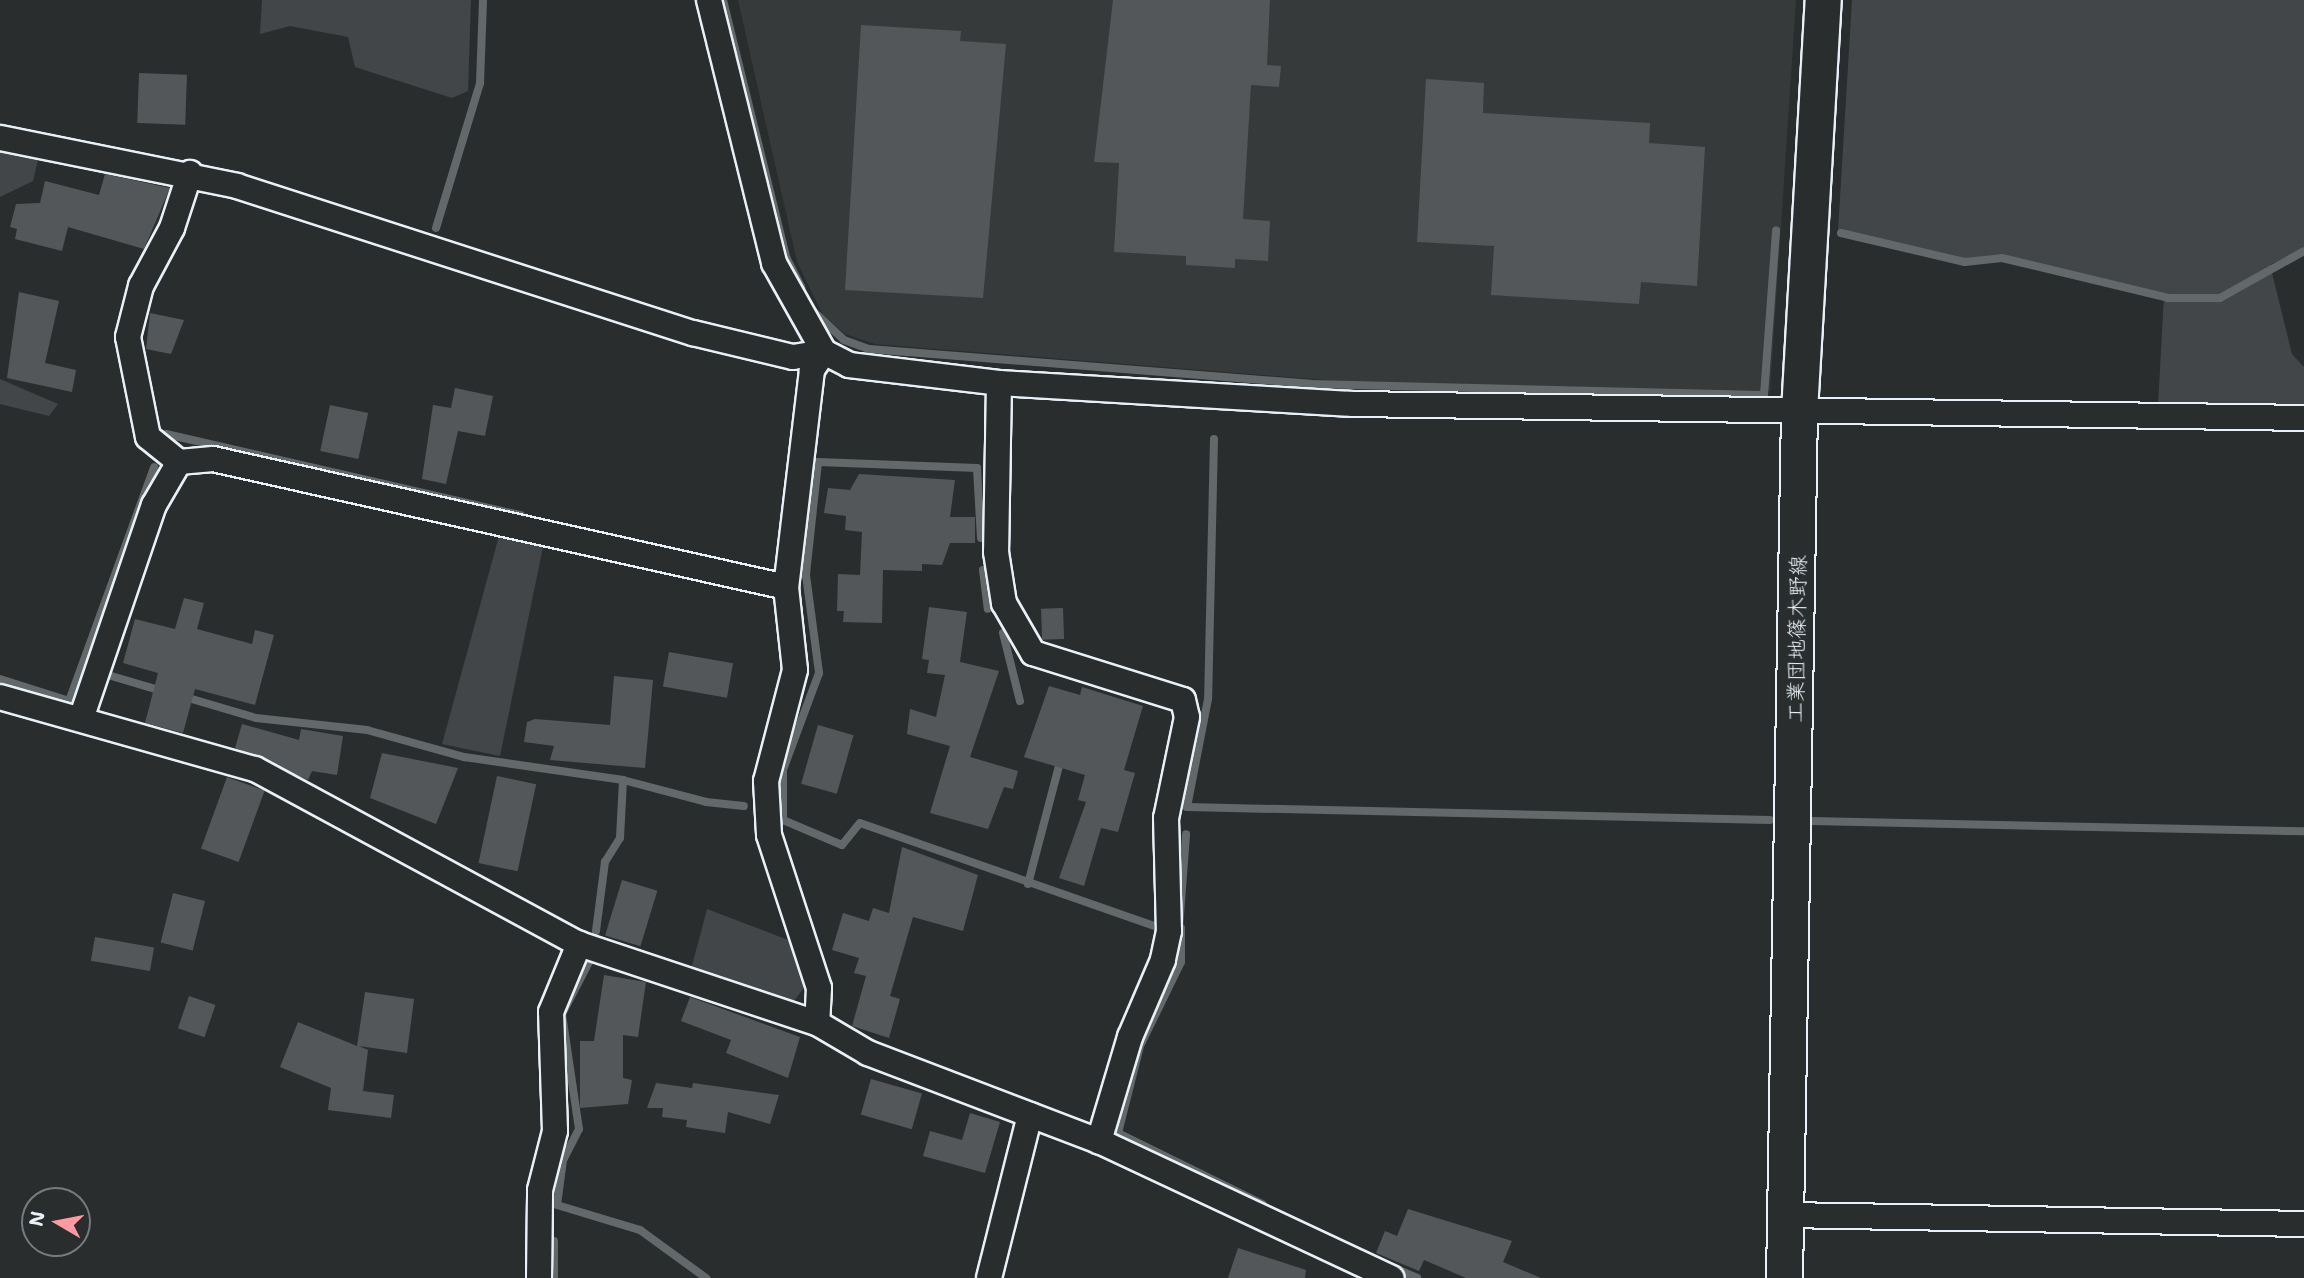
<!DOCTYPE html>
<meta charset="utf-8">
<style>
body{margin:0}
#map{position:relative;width:2304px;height:1278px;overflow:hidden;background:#2a2d2e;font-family:"Shantell Sans","Klee One",sans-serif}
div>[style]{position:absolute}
.built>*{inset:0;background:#363a3b}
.green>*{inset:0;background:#424648}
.stream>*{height:8px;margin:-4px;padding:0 4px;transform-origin:4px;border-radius:4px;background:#63686b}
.building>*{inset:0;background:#535759;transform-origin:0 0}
.roads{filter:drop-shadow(2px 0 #e8f1f8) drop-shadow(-2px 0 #e8f1f8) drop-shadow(0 2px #e8f1f8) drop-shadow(0 -2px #e8f1f8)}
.street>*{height:24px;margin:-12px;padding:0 12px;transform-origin:12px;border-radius:12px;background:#2a2d2e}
.secondary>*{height:35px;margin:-17.5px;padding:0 17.5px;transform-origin:17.5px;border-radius:17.5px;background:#2a2d2e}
span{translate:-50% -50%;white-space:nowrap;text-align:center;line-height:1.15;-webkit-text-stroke:5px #2a2d2e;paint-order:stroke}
.street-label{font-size:21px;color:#e8f1f8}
.north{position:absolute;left:21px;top:1187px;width:70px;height:70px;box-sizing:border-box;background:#2a2d2e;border:2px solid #767b7f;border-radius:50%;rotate:280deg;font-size:19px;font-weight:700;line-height:28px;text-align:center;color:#e8f1f8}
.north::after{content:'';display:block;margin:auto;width:24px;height:32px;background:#ff9aa2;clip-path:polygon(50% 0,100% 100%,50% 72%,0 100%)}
</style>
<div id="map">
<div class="built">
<i style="clip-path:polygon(738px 0,1796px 0,1770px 391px,1351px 382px,875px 344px,845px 334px,823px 315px,797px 262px)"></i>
</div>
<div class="green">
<i style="clip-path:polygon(262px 0,471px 0,468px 91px,452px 98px,355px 67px,348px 37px,290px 26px,260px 34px)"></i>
<i style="clip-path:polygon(1852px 0,2304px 0,2304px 248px,2270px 265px,2292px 354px,2304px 367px,2304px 406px,2158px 405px,2164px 296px,2003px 255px,1965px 260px,1838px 231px)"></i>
<i style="clip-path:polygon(0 145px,40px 151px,33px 181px,0 197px)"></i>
<i style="clip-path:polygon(0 379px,58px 404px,49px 416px,0 404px)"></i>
<i style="clip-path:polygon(499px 536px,543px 547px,500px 756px,442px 744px)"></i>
<i style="clip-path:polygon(707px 909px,791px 941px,806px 985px,788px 1009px,689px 977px)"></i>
</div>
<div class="stream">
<i style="left:723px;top:0;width:265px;rotate:76.2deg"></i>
<i style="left:786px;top:257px;width:34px;rotate:63deg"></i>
<i style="left:436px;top:228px;width:152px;rotate:-73.1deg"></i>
<i style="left:480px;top:83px;width:83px;rotate:-87.9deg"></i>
<i style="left:1841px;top:233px;width:127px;rotate:13.2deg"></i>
<i style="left:1965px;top:262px;width:37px;rotate:-6deg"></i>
<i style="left:2002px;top:258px;width:171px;rotate:13.5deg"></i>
<i style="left:2168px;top:298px;width:52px"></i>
<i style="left:2220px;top:298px;width:96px;rotate:-29.2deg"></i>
<i style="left:813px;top:311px;width:42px;rotate:43.1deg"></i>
<i style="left:844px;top:340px;width:27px;rotate:20deg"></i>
<i style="left:869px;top:349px;width:443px;rotate:4.5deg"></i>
<i style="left:1311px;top:384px;width:453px;rotate:1.4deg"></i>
<i style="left:1764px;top:395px;width:165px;rotate:-85.8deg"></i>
<i style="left:166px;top:434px;width:364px;rotate:12.9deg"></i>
<i style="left:1214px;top:439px;width:260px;rotate:91.3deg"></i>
<i style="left:1208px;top:699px;width:110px;rotate:101deg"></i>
<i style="left:1187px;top:807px;width:583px;rotate:1.28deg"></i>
<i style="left:981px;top:538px;width:70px;rotate:-93.3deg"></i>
<i style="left:977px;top:468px;width:159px;rotate:-177.8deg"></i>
<i style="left:818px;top:462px;width:114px;rotate:96.1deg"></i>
<i style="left:806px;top:575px;width:99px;rotate:82.4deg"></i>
<i style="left:819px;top:673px;width:103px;rotate:110.4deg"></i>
<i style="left:783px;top:770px;width:50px;rotate:90deg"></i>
<i style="left:783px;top:820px;width:64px;rotate:23deg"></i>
<i style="left:842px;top:845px;width:28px;rotate:-51deg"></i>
<i style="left:860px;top:823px;width:324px;rotate:19.3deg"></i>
<i style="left:983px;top:570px;width:39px;rotate:83deg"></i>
<i style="left:1003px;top:633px;width:70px;rotate:76deg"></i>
<i style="left:108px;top:675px;width:56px;rotate:16.5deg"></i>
<i style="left:0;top:679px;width:72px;rotate:17.7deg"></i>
<i style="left:69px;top:701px;width:249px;rotate:-70deg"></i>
<i style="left:185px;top:697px;width:74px;rotate:16.5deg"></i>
<i style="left:256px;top:718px;width:112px;rotate:6.2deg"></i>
<i style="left:367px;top:730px;width:101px;rotate:15.6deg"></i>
<i style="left:464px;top:757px;width:161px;rotate:8.2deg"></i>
<i style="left:623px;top:780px;width:86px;rotate:14.8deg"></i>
<i style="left:706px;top:802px;width:38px;rotate:6deg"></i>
<i style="left:1811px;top:821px;width:493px;rotate:1.2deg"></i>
<i style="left:1028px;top:884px;width:130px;rotate:-75.3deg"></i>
<i style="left:1179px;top:928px;width:94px;rotate:-85.7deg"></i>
<i style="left:1181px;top:928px;width:34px;rotate:90deg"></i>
<i style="left:1181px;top:962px;width:93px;rotate:116deg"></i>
<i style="left:1140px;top:1046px;width:90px;rotate:104.2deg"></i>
<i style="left:1118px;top:1133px;width:161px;rotate:26.2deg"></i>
<i style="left:596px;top:931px;width:70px;rotate:-82.6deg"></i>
<i style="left:605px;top:862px;width:28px;rotate:-58deg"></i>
<i style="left:620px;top:838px;width:58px;rotate:-87deg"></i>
<i style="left:589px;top:962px;width:59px;rotate:117.4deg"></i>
<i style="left:562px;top:1014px;width:116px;rotate:81.6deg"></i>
<i style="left:579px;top:1129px;width:35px;rotate:117deg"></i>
<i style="left:563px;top:1160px;width:45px;rotate:97.6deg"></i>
<i style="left:557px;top:1205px;width:87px;rotate:16.8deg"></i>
<i style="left:640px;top:1230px;width:82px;rotate:36deg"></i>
<i style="left:1394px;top:1268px;width:25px;rotate:23deg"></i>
<i style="left:554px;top:1278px;width:37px;rotate:-90deg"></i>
</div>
<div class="building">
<i style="clip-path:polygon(1113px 0,1270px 0,1267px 65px,1281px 66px,1279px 87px,1251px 85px,1243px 219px,1270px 221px,1268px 261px,1235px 259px,1235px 268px,1186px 265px,1186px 256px,1114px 252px,1119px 163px,1094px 162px)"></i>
<i style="clip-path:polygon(861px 25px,961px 31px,960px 41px,1006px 44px,983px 298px,845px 290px)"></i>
<i style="left:139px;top:73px;width:48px;height:50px;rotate:2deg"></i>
<i style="clip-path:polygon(1426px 79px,1484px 83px,1483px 113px,1650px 123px,1649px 143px,1705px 147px,1697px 286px,1641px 282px,1639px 304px,1491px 295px,1494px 246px,1417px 242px)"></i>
<i style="clip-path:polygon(105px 174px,170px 188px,144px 249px,68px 227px,62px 251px,15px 239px,17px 229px,10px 227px,16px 204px,40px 203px,45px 181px,99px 195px)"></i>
<i style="clip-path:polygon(19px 292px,59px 301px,45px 363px,76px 370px,72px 392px,7px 378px)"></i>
<i style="clip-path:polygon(150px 313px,184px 320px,171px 354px,146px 349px)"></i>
<i style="clip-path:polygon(455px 388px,493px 396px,485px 436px,458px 431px,446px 484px,422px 479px,433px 405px,451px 408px)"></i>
<i style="left:330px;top:405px;width:39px;height:47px;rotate:12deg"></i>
<i style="clip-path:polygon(859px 474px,955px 480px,950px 517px,975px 517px,975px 543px,950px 543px,942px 565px,922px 564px,922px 571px,883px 570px,882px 623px,843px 622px,844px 611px,837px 611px,838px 574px,860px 575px,862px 532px,845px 530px,846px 516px,824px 513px,828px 488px,850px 490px)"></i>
<i style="clip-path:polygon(184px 598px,204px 603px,197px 629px,252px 644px,255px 630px,274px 635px,255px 705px,195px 689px,183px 733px,145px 723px,158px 673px,123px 663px,135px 619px,175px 629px)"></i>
<i style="clip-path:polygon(929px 607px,967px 612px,960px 662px,999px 671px,970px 757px,1018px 771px,1013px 789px,1004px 787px,988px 829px,930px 813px,950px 746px,907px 734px,910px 709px,936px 717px,945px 675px,927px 673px,929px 660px,922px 659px)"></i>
<i style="left:1063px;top:608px;width:31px;height:22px;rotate:88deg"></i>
<i style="left:669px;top:652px;width:65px;height:35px;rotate:10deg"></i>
<i style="clip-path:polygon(614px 676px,653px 680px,645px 768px,550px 760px,554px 746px,524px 742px,527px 722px,535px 719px,610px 725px)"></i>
<i style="clip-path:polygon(1049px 686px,1080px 695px,1082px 687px,1143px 706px,1124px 770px,1135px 773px,1118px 832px,1101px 828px,1084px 886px,1059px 878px,1086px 802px,1078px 800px,1085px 775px,1024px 757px)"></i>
<i style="clip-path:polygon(242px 724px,299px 740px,301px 729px,343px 736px,337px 775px,312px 771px,308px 780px,235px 748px)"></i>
<i style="left:818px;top:725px;width:37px;height:61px;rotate:16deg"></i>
<i style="clip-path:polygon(382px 753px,458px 768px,436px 824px,370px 798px)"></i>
<i style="left:497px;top:776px;width:40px;height:89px;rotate:12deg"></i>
<i style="left:227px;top:777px;width:40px;height:76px;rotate:20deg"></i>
<i style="clip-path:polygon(902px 847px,978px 875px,963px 931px,913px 917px,890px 996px,900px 999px,889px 1038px,852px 1026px,866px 976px,854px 973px,859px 958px,832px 950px,843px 913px,869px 921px,873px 908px,889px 913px)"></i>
<i style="left:622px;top:880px;width:37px;height:58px;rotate:17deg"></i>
<i style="left:173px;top:893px;width:33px;height:51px;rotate:14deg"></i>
<i style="left:95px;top:937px;width:60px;height:24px;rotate:10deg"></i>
<i style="clip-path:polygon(604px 975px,646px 982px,638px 1037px,623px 1035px,623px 1078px,632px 1080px,628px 1104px,580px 1108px,580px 1041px,594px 1041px)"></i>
<i style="clip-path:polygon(365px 992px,414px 999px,407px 1053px,359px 1046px,368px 1050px,363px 1091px,394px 1095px,391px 1118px,328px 1110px,331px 1088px,280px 1067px,298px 1022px,357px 1046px)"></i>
<i style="left:189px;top:996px;width:28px;height:34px;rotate:19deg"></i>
<i style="clip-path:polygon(690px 997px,800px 1037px,788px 1078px,726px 1053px,731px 1040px,681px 1021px)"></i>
<i style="left:871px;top:1079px;width:53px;height:37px;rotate:16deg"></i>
<i style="clip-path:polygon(656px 1083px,692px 1088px,693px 1083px,779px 1095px,770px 1124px,728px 1112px,725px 1133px,686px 1127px,687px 1120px,662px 1117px,663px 1108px,647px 1108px)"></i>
<i style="clip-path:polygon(970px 1113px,1000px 1122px,985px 1173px,923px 1156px,930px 1131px,962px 1140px)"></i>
<i style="clip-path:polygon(1408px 1209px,1512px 1241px,1503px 1262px,1541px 1278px,1466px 1278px,1424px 1260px,1419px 1271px,1376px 1253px,1385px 1231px,1397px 1236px)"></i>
<i style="clip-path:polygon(1238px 1248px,1306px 1270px,1305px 1278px,1228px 1278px)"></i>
</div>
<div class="roads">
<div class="street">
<i style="left:709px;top:0;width:271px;rotate:76.1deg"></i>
<i style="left:774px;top:263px;width:102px;rotate:60.7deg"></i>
<i style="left:824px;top:352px;width:28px;rotate:27deg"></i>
<i style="left:849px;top:365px;width:151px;rotate:6.8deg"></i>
<i style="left:999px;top:383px;width:355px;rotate:3.4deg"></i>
<i style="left:1353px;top:404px;width:951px;rotate:0.84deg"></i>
<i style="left:0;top:138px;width:242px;rotate:11.4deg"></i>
<i style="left:237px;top:186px;width:479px;rotate:17.9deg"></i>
<i style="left:693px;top:333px;width:103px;rotate:13.5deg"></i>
<i style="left:793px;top:357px;width:31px;rotate:-9deg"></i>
<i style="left:824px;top:352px;width:22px;rotate:124deg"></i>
<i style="left:812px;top:370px;width:219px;rotate:96.8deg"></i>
<i style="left:786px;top:587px;width:83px;rotate:83.8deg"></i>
<i style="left:795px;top:670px;width:115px;rotate:104.6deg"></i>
<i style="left:766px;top:781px;width:54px;rotate:86.8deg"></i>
<i style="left:769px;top:835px;width:161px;rotate:71.9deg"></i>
<i style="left:819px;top:988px;width:35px;rotate:93deg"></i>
<i style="left:817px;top:1023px;width:59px;rotate:30.5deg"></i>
<i style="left:868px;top:1053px;width:247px;rotate:20.9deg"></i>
<i style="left:1099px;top:1141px;width:323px;rotate:25.1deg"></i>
<i style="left:999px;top:383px;width:169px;rotate:91deg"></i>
<i style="left:996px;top:552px;width:52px;rotate:81.1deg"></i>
<i style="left:1004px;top:603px;width:58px;rotate:59.9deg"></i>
<i style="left:1033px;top:653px;width:157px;rotate:17.4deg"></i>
<i style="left:1183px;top:700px;width:17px;rotate:77deg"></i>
<i style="left:1187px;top:717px;width:103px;rotate:101.7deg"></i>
<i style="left:1166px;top:818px;width:113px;rotate:88.5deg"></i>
<i style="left:1169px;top:931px;width:30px;rotate:102deg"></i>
<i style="left:1163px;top:960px;width:84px;rotate:113.2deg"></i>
<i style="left:1130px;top:1037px;width:109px;rotate:106.6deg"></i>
<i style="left:179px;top:462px;width:40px;rotate:-141deg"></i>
<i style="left:148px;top:437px;width:102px;rotate:-101.3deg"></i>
<i style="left:128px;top:337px;width:53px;rotate:-75.7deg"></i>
<i style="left:141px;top:286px;width:66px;rotate:-61.9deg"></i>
<i style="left:172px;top:228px;width:58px;rotate:-71.9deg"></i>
<i style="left:0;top:697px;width:265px;rotate:15.8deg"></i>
<i style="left:255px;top:769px;width:368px;rotate:28.4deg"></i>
<i style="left:579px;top:944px;width:251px;rotate:18.4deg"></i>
<i style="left:81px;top:719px;width:226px;rotate:-71.2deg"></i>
<i style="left:154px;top:505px;width:50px;rotate:-59.8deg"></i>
<i style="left:179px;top:462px;width:34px;rotate:-5deg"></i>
<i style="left:213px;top:459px;width:587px;rotate:12.59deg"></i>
<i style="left:1785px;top:1215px;width:519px;rotate:0.99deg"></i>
<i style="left:539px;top:1278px;width:88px;rotate:-89.3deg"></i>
<i style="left:540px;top:1190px;width:61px;rotate:-75.7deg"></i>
<i style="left:555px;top:1131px;width:119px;rotate:-91.9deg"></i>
<i style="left:551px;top:1012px;width:74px;rotate:-67.6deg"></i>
<i style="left:989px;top:1278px;width:168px;rotate:-75.9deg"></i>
</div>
<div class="secondary">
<i style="left:1784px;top:1278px;width:867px;rotate:-89.01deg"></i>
<i style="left:1799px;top:411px;width:412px;rotate:-86.7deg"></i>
</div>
</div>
<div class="street-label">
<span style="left:1797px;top:639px;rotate:-89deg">工業団地篠木野線</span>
</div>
<div class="north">N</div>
</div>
